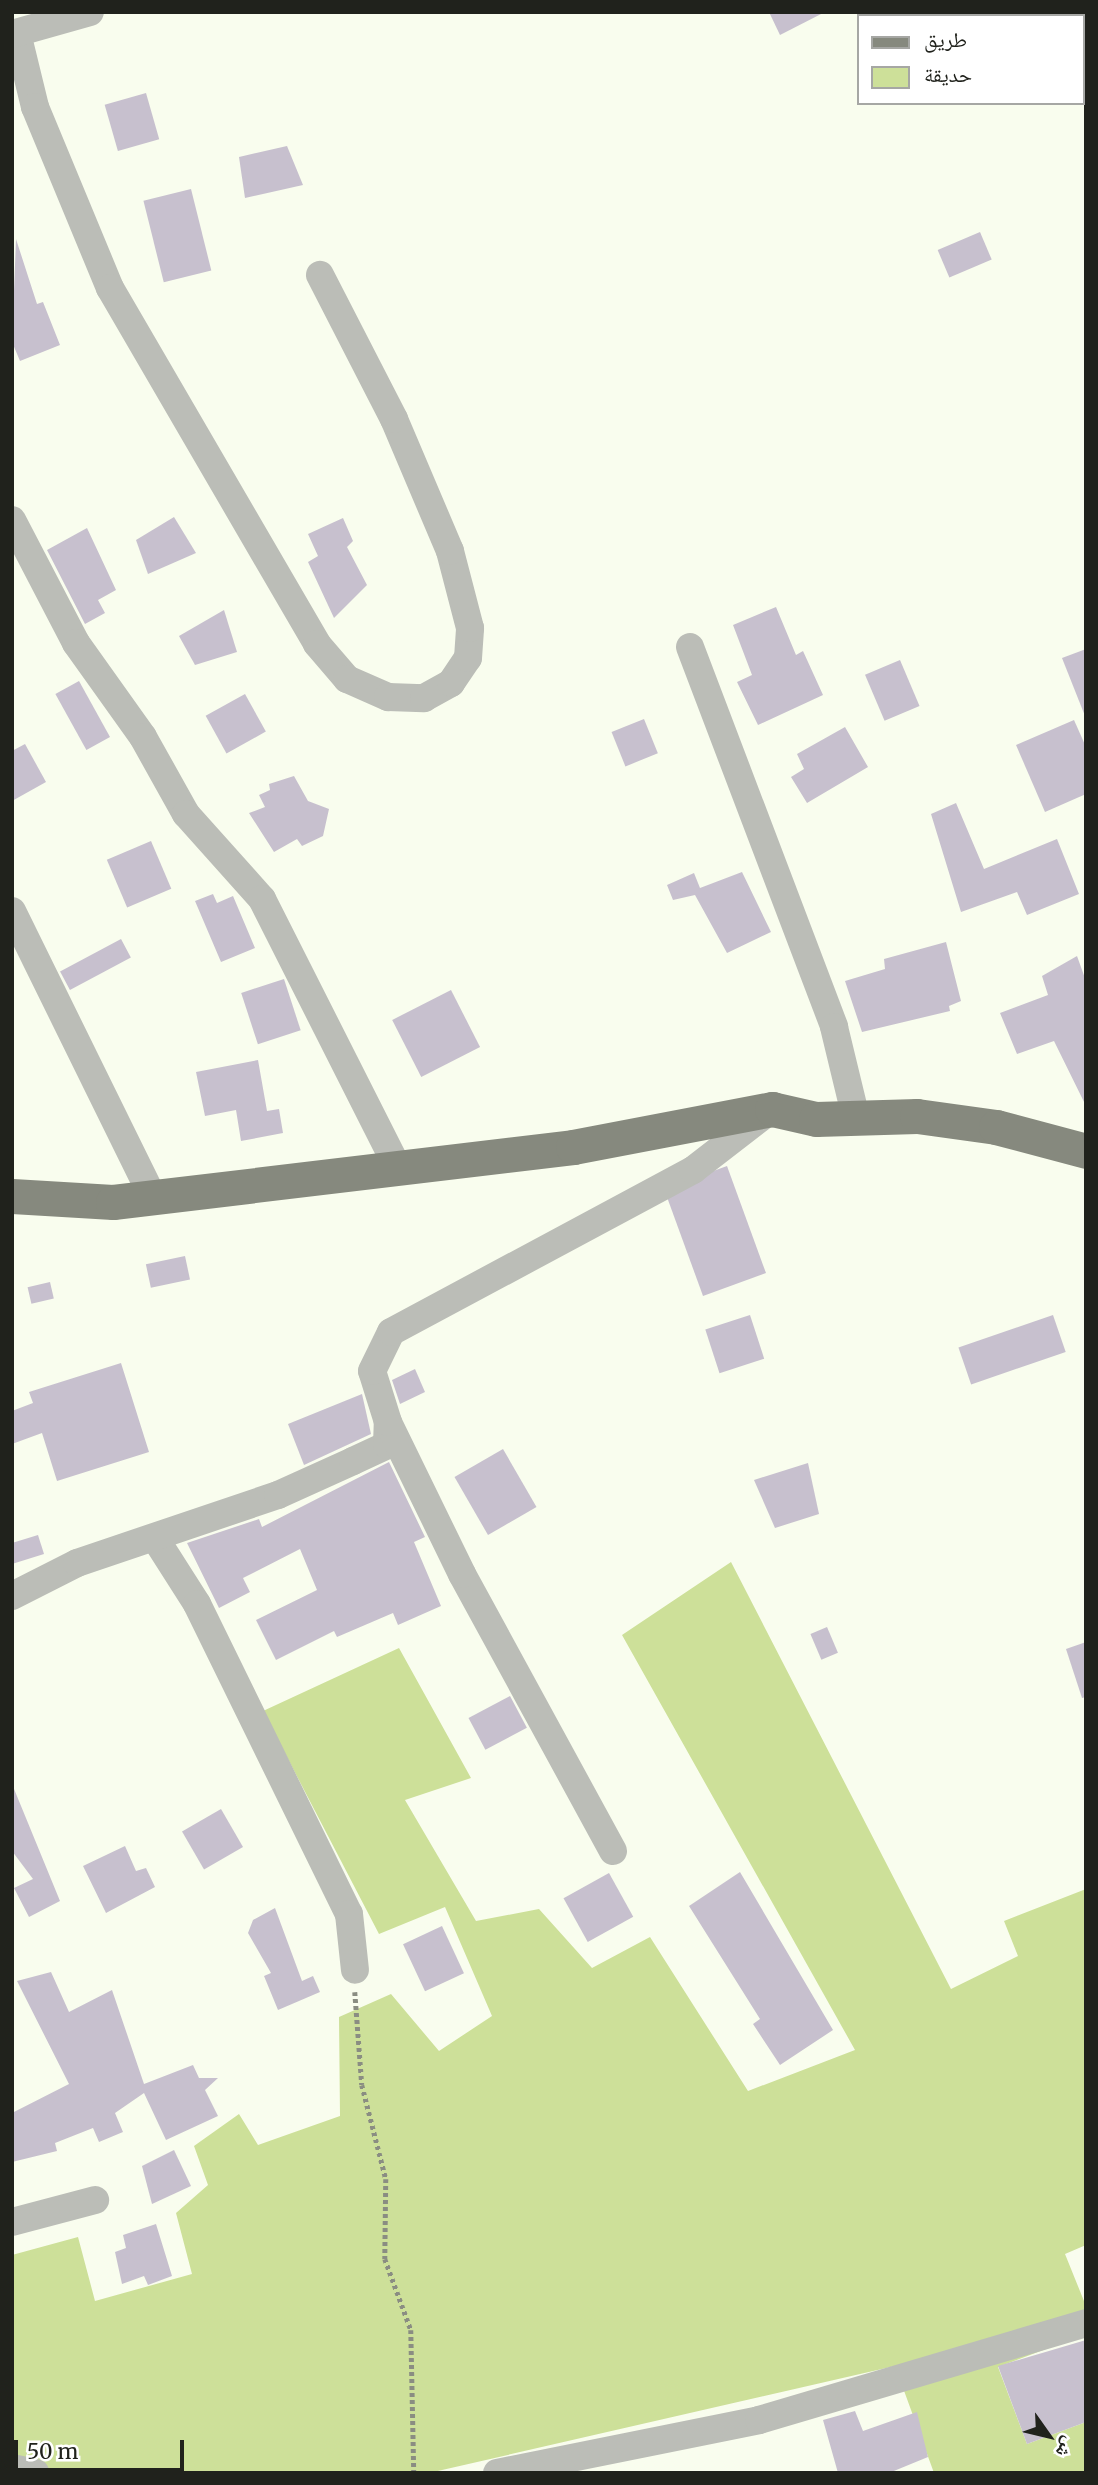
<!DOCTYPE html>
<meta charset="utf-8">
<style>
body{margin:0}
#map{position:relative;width:1098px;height:2485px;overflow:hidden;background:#f9fdee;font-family:Merriweather,"Noto Naskh Arabic",serif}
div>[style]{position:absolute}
.green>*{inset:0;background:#cde099}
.building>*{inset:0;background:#c7c0ce;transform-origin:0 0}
.path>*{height:4.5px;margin-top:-2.25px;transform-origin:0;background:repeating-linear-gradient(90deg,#8a8d82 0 3.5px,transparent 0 7px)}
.minor>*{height:28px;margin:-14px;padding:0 14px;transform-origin:14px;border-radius:14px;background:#bbbdb7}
.major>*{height:35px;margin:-17.5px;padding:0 17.5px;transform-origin:17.5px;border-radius:17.5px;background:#86897e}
span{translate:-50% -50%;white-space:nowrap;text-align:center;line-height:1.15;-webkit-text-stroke:6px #fff;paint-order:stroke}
.frame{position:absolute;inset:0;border:14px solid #20221c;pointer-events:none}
.legend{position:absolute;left:857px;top:14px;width:228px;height:91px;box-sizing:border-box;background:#fff;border:2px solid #a6a7a4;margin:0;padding:9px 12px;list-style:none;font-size:21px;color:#20221c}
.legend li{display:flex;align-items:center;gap:14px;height:35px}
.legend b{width:35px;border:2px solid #a6a7a4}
.north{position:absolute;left:1014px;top:2401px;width:70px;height:70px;-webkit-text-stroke:5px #fff;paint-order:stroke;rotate:124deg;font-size:19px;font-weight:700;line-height:28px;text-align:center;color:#20221c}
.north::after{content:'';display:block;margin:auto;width:24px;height:32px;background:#20221c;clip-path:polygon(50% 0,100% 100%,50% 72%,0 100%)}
.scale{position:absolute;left:14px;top:2440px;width:170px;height:32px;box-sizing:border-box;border:4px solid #20221c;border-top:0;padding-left:9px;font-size:21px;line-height:24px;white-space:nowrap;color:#20221c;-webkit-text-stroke:5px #fff;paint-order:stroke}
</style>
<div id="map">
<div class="green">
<i style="clip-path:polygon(731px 1562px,951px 1989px,1018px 1956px,1004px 1921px,1086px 1889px,1086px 2245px,1065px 2254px,1086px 2306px,1086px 2334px,998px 2367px,1027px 2444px,1086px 2422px,1086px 2473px,934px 2473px,895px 2366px,429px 2473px,12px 2473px,12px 2255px,78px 2237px,95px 2301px,192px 2274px,176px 2213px,208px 2185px,194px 2146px,239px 2114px,258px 2145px,340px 2116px,339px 2017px,391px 1994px,439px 2051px,492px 2016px,445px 1907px,379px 1934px,263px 1711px,399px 1648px,471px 1778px,405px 1800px,476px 1921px,539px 1909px,592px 1968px,650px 1937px,748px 2091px,855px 2050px,622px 1635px)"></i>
</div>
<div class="building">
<i style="clip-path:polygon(769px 12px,825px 12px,780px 35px)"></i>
<i style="left:146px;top:93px;width:48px;height:43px;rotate:74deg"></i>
<i style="clip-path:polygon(287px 146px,303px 185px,245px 198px,239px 157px)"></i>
<i style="left:191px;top:189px;width:84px;height:49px;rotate:76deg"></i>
<i style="left:980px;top:232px;width:30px;height:46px;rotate:67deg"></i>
<i style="clip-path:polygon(16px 239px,37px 304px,43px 302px,60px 345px,20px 361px,12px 342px)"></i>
<i style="clip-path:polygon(174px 517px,196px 553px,148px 574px,136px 540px)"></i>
<i style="clip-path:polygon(343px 518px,353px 541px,347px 547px,367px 585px,334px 618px,308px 562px,318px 556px,308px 534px)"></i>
<i style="clip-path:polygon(87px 528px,116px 590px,98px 600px,105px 613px,85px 624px,47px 550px)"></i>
<i style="clip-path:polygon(776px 607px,796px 655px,803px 651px,823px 695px,758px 725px,737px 682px,752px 675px,733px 625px)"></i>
<i style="clip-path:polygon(224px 610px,237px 652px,195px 665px,179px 636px)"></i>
<i style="clip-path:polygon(1086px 649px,1086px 716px,1085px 716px,1062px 658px)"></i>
<i style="left:900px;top:660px;width:50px;height:38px;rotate:67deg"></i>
<i style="left:79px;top:681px;width:64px;height:27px;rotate:61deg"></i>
<i style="left:245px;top:694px;width:43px;height:45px;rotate:61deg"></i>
<i style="left:644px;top:719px;width:37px;height:35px;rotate:68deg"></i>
<i style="clip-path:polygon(1074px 720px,1086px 747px,1086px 794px,1045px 812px,1016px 745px)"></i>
<i style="clip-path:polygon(845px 727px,868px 767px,807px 803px,791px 777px,804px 769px,797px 754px)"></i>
<i style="clip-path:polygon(25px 744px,46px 782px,12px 801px,12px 751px)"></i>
<i style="clip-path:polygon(294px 776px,308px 801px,329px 809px,323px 836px,302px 846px,297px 839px,274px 852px,249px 813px,265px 807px,259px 795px,270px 790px,269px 784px)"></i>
<i style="clip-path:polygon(956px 803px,984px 869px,1057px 839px,1079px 894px,1027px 915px,1017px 892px,961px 912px,931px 814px)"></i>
<i style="left:151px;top:841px;width:52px;height:48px;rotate:67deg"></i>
<i style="clip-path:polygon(742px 872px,771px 932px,727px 953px,695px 895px,673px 900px,667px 885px,694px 873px,700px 888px)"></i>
<i style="clip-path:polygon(213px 894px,217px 903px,233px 896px,255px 948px,221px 962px,195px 901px)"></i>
<i style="left:121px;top:939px;width:21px;height:69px;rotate:62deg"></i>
<i style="clip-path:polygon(946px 942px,961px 1001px,949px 1006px,950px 1011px,862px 1032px,845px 981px,885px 969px,884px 959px)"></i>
<i style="clip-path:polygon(1077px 956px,1086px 981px,1086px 1106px,1054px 1041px,1017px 1054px,1000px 1013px,1048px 995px,1042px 976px)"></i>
<i style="left:284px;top:979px;width:54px;height:45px;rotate:72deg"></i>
<i style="left:451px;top:990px;width:64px;height:66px;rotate:63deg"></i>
<i style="clip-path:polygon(258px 1060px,267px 1111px,279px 1109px,283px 1133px,241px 1141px,236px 1110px,205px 1116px,196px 1072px)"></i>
<i style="left:727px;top:1166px;width:114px;height:67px;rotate:70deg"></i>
<i style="left:185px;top:1256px;width:24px;height:40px;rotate:78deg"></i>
<i style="left:50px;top:1282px;width:17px;height:23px;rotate:77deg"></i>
<i style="left:750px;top:1315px;width:46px;height:47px;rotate:72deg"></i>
<i style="left:1053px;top:1315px;width:39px;height:100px;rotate:71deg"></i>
<i style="clip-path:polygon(121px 1363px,149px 1452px,57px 1481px,42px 1433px,12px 1444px,12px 1411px,33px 1403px,29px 1392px)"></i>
<i style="clip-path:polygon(415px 1369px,425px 1392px,400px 1404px,392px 1380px)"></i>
<i style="clip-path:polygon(362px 1394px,371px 1434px,304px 1465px,288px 1424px)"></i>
<i style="left:503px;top:1449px;width:67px;height:56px;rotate:60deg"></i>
<i style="clip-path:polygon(389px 1462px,425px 1537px,414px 1542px,441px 1606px,398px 1625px,393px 1613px,337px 1637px,334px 1631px,276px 1660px,256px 1620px,317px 1590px,300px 1549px,243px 1578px,250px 1592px,219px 1608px,187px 1543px,259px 1519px,262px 1527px)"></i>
<i style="clip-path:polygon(808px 1463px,819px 1514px,775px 1528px,754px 1480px)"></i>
<i style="clip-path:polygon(38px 1535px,44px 1554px,12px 1564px,12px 1543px)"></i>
<i style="left:827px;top:1627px;width:28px;height:18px;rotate:67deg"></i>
<i style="clip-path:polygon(1086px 1642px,1086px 1697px,1082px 1698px,1066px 1649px)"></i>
<i style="left:510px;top:1696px;width:36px;height:47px;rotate:62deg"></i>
<i style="clip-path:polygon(12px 1784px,60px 1901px,29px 1917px,14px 1888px,33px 1879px,12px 1851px)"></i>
<i style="left:221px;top:1809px;width:44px;height:45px;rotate:60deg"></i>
<i style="clip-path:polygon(125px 1846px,136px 1871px,146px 1868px,155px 1887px,106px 1913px,83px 1866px)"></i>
<i style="clip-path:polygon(740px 1872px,833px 2030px,780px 2065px,753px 2024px,760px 2019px,689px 1906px)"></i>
<i style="left:609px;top:1873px;width:50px;height:52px;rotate:61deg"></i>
<i style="clip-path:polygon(275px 1908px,302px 1981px,313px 1976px,320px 1992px,278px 2010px,264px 1976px,271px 1973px,248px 1933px,253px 1920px)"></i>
<i style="left:442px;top:1926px;width:52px;height:43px;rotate:65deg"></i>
<i style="clip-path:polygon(51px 1972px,69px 2012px,112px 1990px,144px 2084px,193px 2065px,199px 2078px,218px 2078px,205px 2090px,218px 2116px,166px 2140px,144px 2093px,115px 2113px,123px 2132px,99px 2142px,93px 2128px,55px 2143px,57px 2151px,12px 2162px,12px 2113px,69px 2084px,17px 1981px)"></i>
<i style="clip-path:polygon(174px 2150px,191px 2186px,152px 2204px,142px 2166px)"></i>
<i style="clip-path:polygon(156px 2224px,172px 2276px,148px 2285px,144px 2276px,122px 2284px,115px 2252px,126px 2248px,123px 2235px)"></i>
<i style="clip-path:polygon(1086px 2340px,1086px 2422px,1027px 2444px,998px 2366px)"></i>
<i style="clip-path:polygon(855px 2411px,863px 2431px,917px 2412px,928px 2457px,889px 2473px,838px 2473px,823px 2420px)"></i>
</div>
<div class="path">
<i style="left:355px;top:1992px;width:93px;rotate:85.7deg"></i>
<i style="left:362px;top:2085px;width:97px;rotate:75.7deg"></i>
<i style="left:386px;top:2179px;width:80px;rotate:90.7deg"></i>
<i style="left:385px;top:2259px;width:76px;rotate:69.9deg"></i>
<i style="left:411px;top:2330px;width:143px;rotate:88.8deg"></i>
</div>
<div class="minor">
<i style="left:17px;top:33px;width:76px;rotate:76.3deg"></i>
<i style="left:35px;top:107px;width:196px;rotate:67.5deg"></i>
<i style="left:110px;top:288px;width:412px;rotate:59.8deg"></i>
<i style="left:317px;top:644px;width:46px;rotate:49.4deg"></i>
<i style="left:347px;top:679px;width:45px;rotate:23.7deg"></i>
<i style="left:388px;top:697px;width:36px;rotate:2deg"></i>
<i style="left:424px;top:698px;width:31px;rotate:-29deg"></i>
<i style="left:451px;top:683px;width:30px;rotate:-56deg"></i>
<i style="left:468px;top:658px;width:30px;rotate:-86deg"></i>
<i style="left:470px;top:628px;width:80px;rotate:-104.6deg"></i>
<i style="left:450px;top:551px;width:143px;rotate:-113deg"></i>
<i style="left:394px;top:419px;width:162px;rotate:-117.2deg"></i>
<i style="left:12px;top:34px;width:81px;rotate:-15.8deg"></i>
<i style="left:12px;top:520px;width:139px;rotate:62.5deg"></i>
<i style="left:76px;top:643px;width:115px;rotate:54.5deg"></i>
<i style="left:143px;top:737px;width:88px;rotate:60.8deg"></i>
<i style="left:186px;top:814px;width:114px;rotate:48.2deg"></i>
<i style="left:262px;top:899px;width:301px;rotate:63.2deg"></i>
<i style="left:690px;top:647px;width:406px;rotate:69.2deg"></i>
<i style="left:834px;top:1027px;width:94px;rotate:76.4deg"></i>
<i style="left:12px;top:911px;width:319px;rotate:63.8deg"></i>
<i style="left:155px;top:1538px;width:78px;rotate:57.5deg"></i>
<i style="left:197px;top:1604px;width:345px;rotate:63.9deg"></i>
<i style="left:349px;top:1914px;width:56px;rotate:83.9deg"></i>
<i style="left:12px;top:1596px;width:73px;rotate:-26.9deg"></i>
<i style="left:77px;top:1563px;width:212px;rotate:-18.7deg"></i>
<i style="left:278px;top:1495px;width:82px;rotate:-24.4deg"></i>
<i style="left:353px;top:1461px;width:38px;rotate:-25deg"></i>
<i style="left:387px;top:1445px;width:23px;rotate:-88deg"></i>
<i style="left:613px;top:1851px;width:315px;rotate:-118.6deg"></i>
<i style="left:462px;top:1574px;width:169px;rotate:-116deg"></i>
<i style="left:388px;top:1422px;width:53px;rotate:-107.4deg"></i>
<i style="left:372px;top:1371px;width:43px;rotate:-64deg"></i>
<i style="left:391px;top:1332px;width:343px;rotate:-28.2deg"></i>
<i style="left:693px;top:1170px;width:100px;rotate:-37.7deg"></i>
<i style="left:12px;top:2222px;width:86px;rotate:-14.8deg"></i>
<i style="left:12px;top:2468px;width:24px;rotate:12deg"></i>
<i style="left:497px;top:2473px;width:267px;rotate:-11.4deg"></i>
<i style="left:759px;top:2420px;width:341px;rotate:-16.5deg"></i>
</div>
<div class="major">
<i style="left:12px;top:1196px;width:101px;rotate:3.4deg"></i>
<i style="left:113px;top:1202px;width:463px;rotate:-6.8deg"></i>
<i style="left:573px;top:1147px;width:203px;rotate:-10.8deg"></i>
<i style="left:772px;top:1109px;width:45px;rotate:12.8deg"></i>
<i style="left:816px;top:1119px;width:101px;rotate:-1.7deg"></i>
<i style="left:917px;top:1116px;width:80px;rotate:7.9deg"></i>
<i style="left:996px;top:1127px;width:93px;rotate:14.9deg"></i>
</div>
<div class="frame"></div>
<ul class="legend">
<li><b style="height:9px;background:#86897e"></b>طريق</li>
<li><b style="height:19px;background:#cde099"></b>حديقة</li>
</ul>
<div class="north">ش</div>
<div class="scale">50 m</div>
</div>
